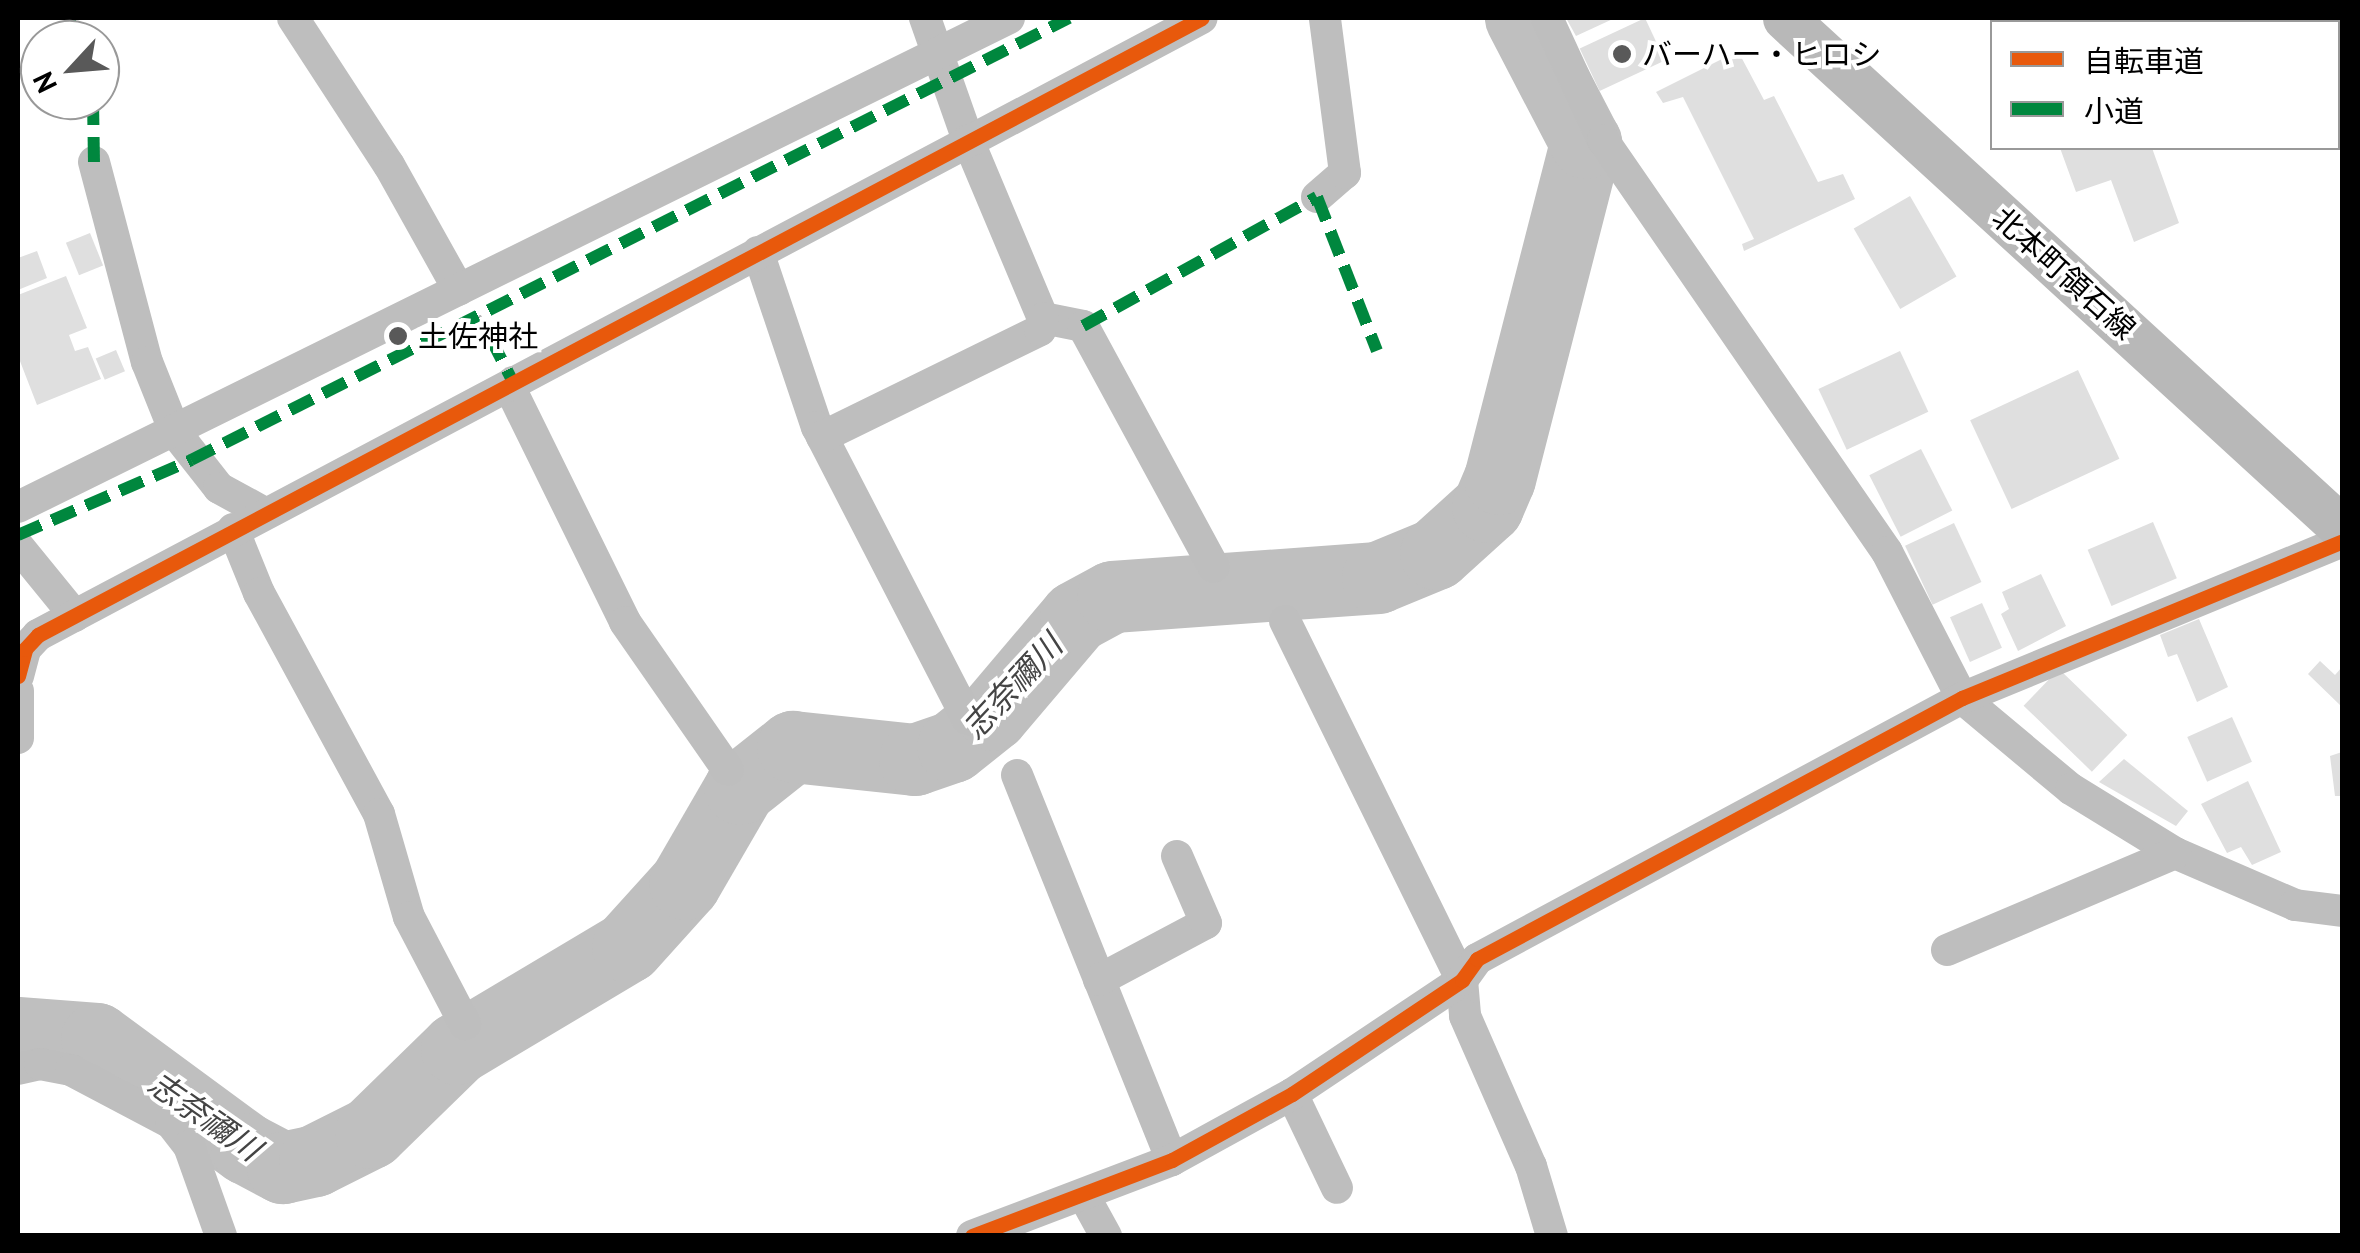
<!DOCTYPE html>
<meta charset="utf-8">
<style>
body{margin:0}
#map{position:relative;width:2360px;height:1253px;overflow:hidden;background:#fff;font-family:"PT Sans","Noto Sans JP",sans-serif}
div>[style]{position:absolute}
.river>*{height:72px;margin:-36px;padding:0 36px;transform-origin:36px;border-radius:36px;background:#bfbfbf}
.building>*{inset:0;background:#dfdfdf;transform-origin:0 0}
.path>*{height:6px;margin-top:-3px;transform-origin:0;background:repeating-linear-gradient(90deg,#b9b9b9 0 2.5px,transparent 0 7.5px)}
.street>*{height:32px;margin:-16px;padding:0 16px;transform-origin:16px;border-radius:16px;background:#bebebe}
.secondary>*{height:45px;margin:-22.5px;padding:0 22.5px;transform-origin:22.5px;border-radius:22.5px;background:#b8b8b8}
.quiet>*{height:12px;margin-top:-6px;transform-origin:0;background:repeating-linear-gradient(90deg,#00873e 0 25px,transparent 0 37px)}
.cycleway>*{height:15px;margin:-7.5px;padding:0 7.5px;transform-origin:7.5px;border-radius:7.5px;background:#e8590c}
.dots>*{width:28px;height:28px;translate:-50% -50%;box-sizing:border-box;border:5px solid #fff;border-radius:50%}
span{translate:-50% -50%;white-space:nowrap;text-align:center;line-height:1.15;-webkit-text-stroke:8px #fff;paint-order:stroke}
.poi-label{font-size:30px;color:#000}
.left{translate:0 -50%;text-align:left}
.street-label{font-size:30px;color:#000}
.water-label{font-size:32px;color:#444;font-style:italic}
.frame{position:absolute;inset:0;border:20px solid #000;pointer-events:none}
.legend{position:absolute;left:1990px;top:20px;width:350px;height:130px;box-sizing:border-box;background:#fff;border:2px solid #999;margin:0;padding:12px 18px;list-style:none;font-size:30px;color:#000}
.legend li{display:flex;align-items:center;gap:20px;height:50px}
.legend b{width:50px;border:2px solid #999}
.north{position:absolute;left:20px;top:20px;width:100px;height:100px;box-sizing:border-box;background:#fff;border:2px solid #999;border-radius:50%;rotate:244deg;font-size:28px;font-weight:700;line-height:40px;text-align:center;color:#000}
.north::after{content:'';display:block;margin:auto;width:35px;height:45px;background:#595959;clip-path:polygon(50% 0,100% 100%,50% 72%,0 100%)}
</style>
<div id="map">
<div class="river">
<i style="left:18px;top:1033px;width:79px;rotate:4.3deg"></i>
<i style="left:97px;top:1039px;width:186px;rotate:36.3deg"></i>
<i style="left:247px;top:1149px;width:41px;rotate:27.8deg"></i>
<i style="left:283px;top:1168px;width:33px;rotate:-12deg"></i>
<i style="left:315px;top:1161px;width:63px;rotate:-26.6deg"></i>
<i style="left:371px;top:1133px;width:120px;rotate:-44.3deg"></i>
<i style="left:457px;top:1049px;width:199px;rotate:-30.8deg"></i>
<i style="left:628px;top:947px;width:85px;rotate:-47.9deg"></i>
<i style="left:685px;top:884px;width:110px;rotate:-59.9deg"></i>
<i style="left:740px;top:789px;width:68px;rotate:-38.4deg"></i>
<i style="left:793px;top:747px;width:123px;rotate:6.1deg"></i>
<i style="left:915px;top:760px;width:40px;rotate:-18.9deg"></i>
<i style="left:953px;top:747px;width:51px;rotate:-38.7deg"></i>
<i style="left:993px;top:715px;width:128px;rotate:-49.7deg"></i>
<i style="left:1076px;top:617px;width:42px;rotate:-28.4deg"></i>
<i style="left:1113px;top:597px;width:266px;rotate:-4.1deg"></i>
<i style="left:1378px;top:578px;width:63px;rotate:-22.5deg"></i>
<i style="left:1436px;top:554px;width:70px;rotate:-42.1deg"></i>
<i style="left:1488px;top:507px;width:30px;rotate:-67deg"></i>
<i style="left:1500px;top:479px;width:347px;rotate:-75.6deg"></i>
<i style="left:1586px;top:143px;width:141px;rotate:-117.5deg"></i>
</div>
<div class="building">
<i style="clip-path:polygon(1566px 18px,1615px 18px,1576px 36px)"></i>
<i style="left:1645px;top:18px;width:47px;height:72px;rotate:65deg"></i>
<i style="clip-path:polygon(2342px 48px,2342px 119px,2338px 109px)"></i>
<i style="clip-path:polygon(1738px 51px,1764px 100px,1774px 96px,1818px 182px,1843px 174px,1855px 199px,1744px 251px,1742px 244px,1754px 239px,1683px 97px,1663px 103px,1656px 92px)"></i>
<i style="clip-path:polygon(2060px 148px,2152px 148px,2179px 223px,2134px 242px,2111px 180px,2076px 192px)"></i>
<i style="left:1910px;top:196px;width:93px;height:65px;rotate:60deg"></i>
<i style="left:90px;top:233px;width:35px;height:26px;rotate:68deg"></i>
<i style="clip-path:polygon(37px 251px,47px 278px,18px 290px,18px 258px)"></i>
<i style="clip-path:polygon(66px 276px,87px 328px,69px 335px,75px 351px,88px 347px,101px 379px,37px 405px,18px 356px,18px 295px)"></i>
<i style="left:116px;top:350px;width:23px;height:22px;rotate:67deg"></i>
<i style="left:1900px;top:351px;width:67px;height:90px;rotate:65deg"></i>
<i style="left:2078px;top:370px;width:98px;height:119px;rotate:65deg"></i>
<i style="left:1921px;top:449px;width:69px;height:58px;rotate:63deg"></i>
<i style="left:2153px;top:522px;width:61px;height:71px;rotate:67deg"></i>
<i style="left:1954px;top:523px;width:65px;height:54px;rotate:65deg"></i>
<i style="clip-path:polygon(2041px 574px,2066px 626px,2018px 651px,2001px 614px,2009px 609px,2002px 592px)"></i>
<i style="left:1982px;top:603px;width:49px;height:35px;rotate:66deg"></i>
<i style="clip-path:polygon(2199px 619px,2228px 687px,2197px 702px,2177px 654px,2168px 657px,2160px 635px)"></i>
<i style="clip-path:polygon(2320px 661px,2335px 675px,2342px 667px,2342px 707px,2308px 674px)"></i>
<i style="left:2059px;top:669px;width:95px;height:51px;rotate:44deg"></i>
<i style="left:2232px;top:717px;width:49px;height:49px;rotate:66deg"></i>
<i style="clip-path:polygon(2342px 752px,2342px 796px,2335px 796px,2330px 756px)"></i>
<i style="clip-path:polygon(2124px 759px,2188px 811px,2176px 826px,2099px 782px)"></i>
<i style="clip-path:polygon(2248px 781px,2281px 852px,2252px 865px,2241px 847px,2227px 853px,2201px 804px)"></i>
</div>
<div class="path">
<i style="left:478px;top:316px;width:24px;rotate:60deg"></i>
</div>
<div class="street">
<i style="left:293px;top:18px;width:176px;rotate:56.9deg"></i>
<i style="left:389px;top:165px;width:143px;rotate:60.8deg"></i>
<i style="left:925px;top:18px;width:129px;rotate:70.6deg"></i>
<i style="left:968px;top:140px;width:193px;rotate:67.2deg"></i>
<i style="left:1043px;top:318px;width:41px;rotate:11.3deg"></i>
<i style="left:1083px;top:326px;width:274px;rotate:61.5deg"></i>
<i style="left:1547px;top:18px;width:134px;rotate:65.3deg"></i>
<i style="left:1603px;top:140px;width:500px;rotate:55.42deg"></i>
<i style="left:1887px;top:552px;width:164px;rotate:62.8deg"></i>
<i style="left:1962px;top:698px;width:142px;rotate:39.9deg"></i>
<i style="left:2071px;top:789px;width:122px;rotate:31.6deg"></i>
<i style="left:2175px;top:853px;width:131px;rotate:23.4deg"></i>
<i style="left:2295px;top:905px;width:47px;rotate:7.3deg"></i>
<i style="left:94px;top:162px;width:207px;rotate:75.2deg"></i>
<i style="left:147px;top:362px;width:75px;rotate:68.2deg"></i>
<i style="left:175px;top:432px;width:71px;rotate:51.8deg"></i>
<i style="left:219px;top:488px;width:50px;rotate:28.6deg"></i>
<i style="left:1317px;top:197px;width:37px;rotate:-41deg"></i>
<i style="left:1345px;top:173px;width:156px;rotate:-97.4deg"></i>
<i style="left:758px;top:252px;width:185px;rotate:71.4deg"></i>
<i style="left:817px;top:427px;width:329px;rotate:62.7deg"></i>
<i style="left:513px;top:382px;width:12px;rotate:90deg"></i>
<i style="left:513px;top:394px;width:254px;rotate:63.8deg"></i>
<i style="left:625px;top:622px;width:180px;rotate:55.2deg"></i>
<i style="left:822px;top:437px;width:243px;rotate:-26.1deg"></i>
<i style="left:1040px;top:330px;width:12px;rotate:-76deg"></i>
<i style="left:18px;top:507px;width:1105px;rotate:-26.26deg"></i>
<i style="left:233px;top:529px;width:69px;rotate:67.9deg"></i>
<i style="left:259px;top:593px;width:251px;rotate:61.5deg"></i>
<i style="left:379px;top:814px;width:107px;rotate:73.8deg"></i>
<i style="left:409px;top:917px;width:121px;rotate:62.4deg"></i>
<i style="left:18px;top:546px;width:90px;rotate:50.8deg"></i>
<i style="left:1285px;top:621px;width:400px;rotate:63.8deg"></i>
<i style="left:1462px;top:980px;width:36px;rotate:85deg"></i>
<i style="left:1465px;top:1016px;width:164px;rotate:66.3deg"></i>
<i style="left:1531px;top:1166px;width:73px;rotate:73.3deg"></i>
<i style="left:18px;top:676px;width:28px;rotate:-75deg"></i>
<i style="left:25px;top:649px;width:19px;rotate:-47deg"></i>
<i style="left:38px;top:635px;width:1317px;rotate:-27.93deg"></i>
<i style="left:18px;top:691px;width:47px;rotate:90deg"></i>
<i style="left:1017px;top:775px;width:415px;rotate:68.1deg"></i>
<i style="left:1947px;top:950px;width:248px;rotate:-23deg"></i>
<i style="left:1099px;top:980px;width:121px;rotate:-28deg"></i>
<i style="left:1206px;top:923px;width:73px;rotate:-113.4deg"></i>
<i style="left:18px;top:1069px;width:23px;rotate:-13deg"></i>
<i style="left:40px;top:1064px;width:32px;rotate:11deg"></i>
<i style="left:71px;top:1070px;width:113px;rotate:27.9deg"></i>
<i style="left:171px;top:1123px;width:29px;rotate:52deg"></i>
<i style="left:189px;top:1146px;width:96px;rotate:70.4deg"></i>
<i style="left:1292px;top:1094px;width:104px;rotate:64.4deg"></i>
<i style="left:1084px;top:1196px;width:46px;rotate:61.2deg"></i>
<i style="left:972px;top:1236px;width:214px;rotate:-20.8deg"></i>
<i style="left:1172px;top:1160px;width:137px;rotate:-28.8deg"></i>
<i style="left:1292px;top:1094px;width:205px;rotate:-33.8deg"></i>
<i style="left:1462px;top:980px;width:26px;rotate:-54deg"></i>
<i style="left:1477px;top:959px;width:551px;rotate:-28.29deg"></i>
<i style="left:1962px;top:698px;width:411px;rotate:-22.4deg"></i>
</div>
<div class="secondary">
<i style="left:1785px;top:18px;width:755px;rotate:42.48deg"></i>
</div>
<div class="quiet">
<i style="left:69px;top:40px;width:22px;rotate:-87deg"></i>
<i style="left:93px;top:100px;width:62px;rotate:89.1deg"></i>
<i style="left:1083px;top:326px;width:267px;rotate:-28.9deg"></i>
<i style="left:1317px;top:197px;width:165px;rotate:68.7deg"></i>
<i style="left:490px;top:337px;width:51px;rotate:62.9deg"></i>
<i style="left:18px;top:535px;width:189px;rotate:-23.4deg"></i>
<i style="left:191px;top:460px;width:983px;rotate:-26.72deg"></i>
</div>
<div class="cycleway">
<i style="left:18px;top:676px;width:28px;rotate:-75deg"></i>
<i style="left:25px;top:649px;width:19px;rotate:-47deg"></i>
<i style="left:38px;top:635px;width:1317px;rotate:-27.93deg"></i>
<i style="left:972px;top:1236px;width:214px;rotate:-20.8deg"></i>
<i style="left:1172px;top:1160px;width:137px;rotate:-28.8deg"></i>
<i style="left:1292px;top:1094px;width:205px;rotate:-33.8deg"></i>
<i style="left:1462px;top:980px;width:26px;rotate:-54deg"></i>
<i style="left:1477px;top:959px;width:551px;rotate:-28.29deg"></i>
<i style="left:1962px;top:698px;width:411px;rotate:-22.4deg"></i>
</div>
<div class="dots">
<i style="left:1622px;top:54px;background:#595959"></i>
<i style="left:398px;top:336px;background:#595959"></i>
</div>
<div class="poi-label">
<span class="left" style="left:1642px;top:54px">バーハー・ヒロシ</span>
<span class="left" style="left:418px;top:336px">土佐神社</span>
</div>
<div class="street-label">
<span style="left:2064px;top:273px;rotate:42deg">北本町領石線</span>
</div>
<div class="water-label">
<span style="left:1012px;top:686px;rotate:-47deg">志奈禰川</span>
<span style="left:205px;top:1116px;rotate:35deg">志奈禰川</span>
</div>
<div class="frame"></div>
<ul class="legend">
<li><b style="height:12px;background:#e8590c"></b>自転車道</li>
<li><b style="height:12px;background:#00873e"></b>小道</li>
</ul>
<div class="north">N</div>
</div>
